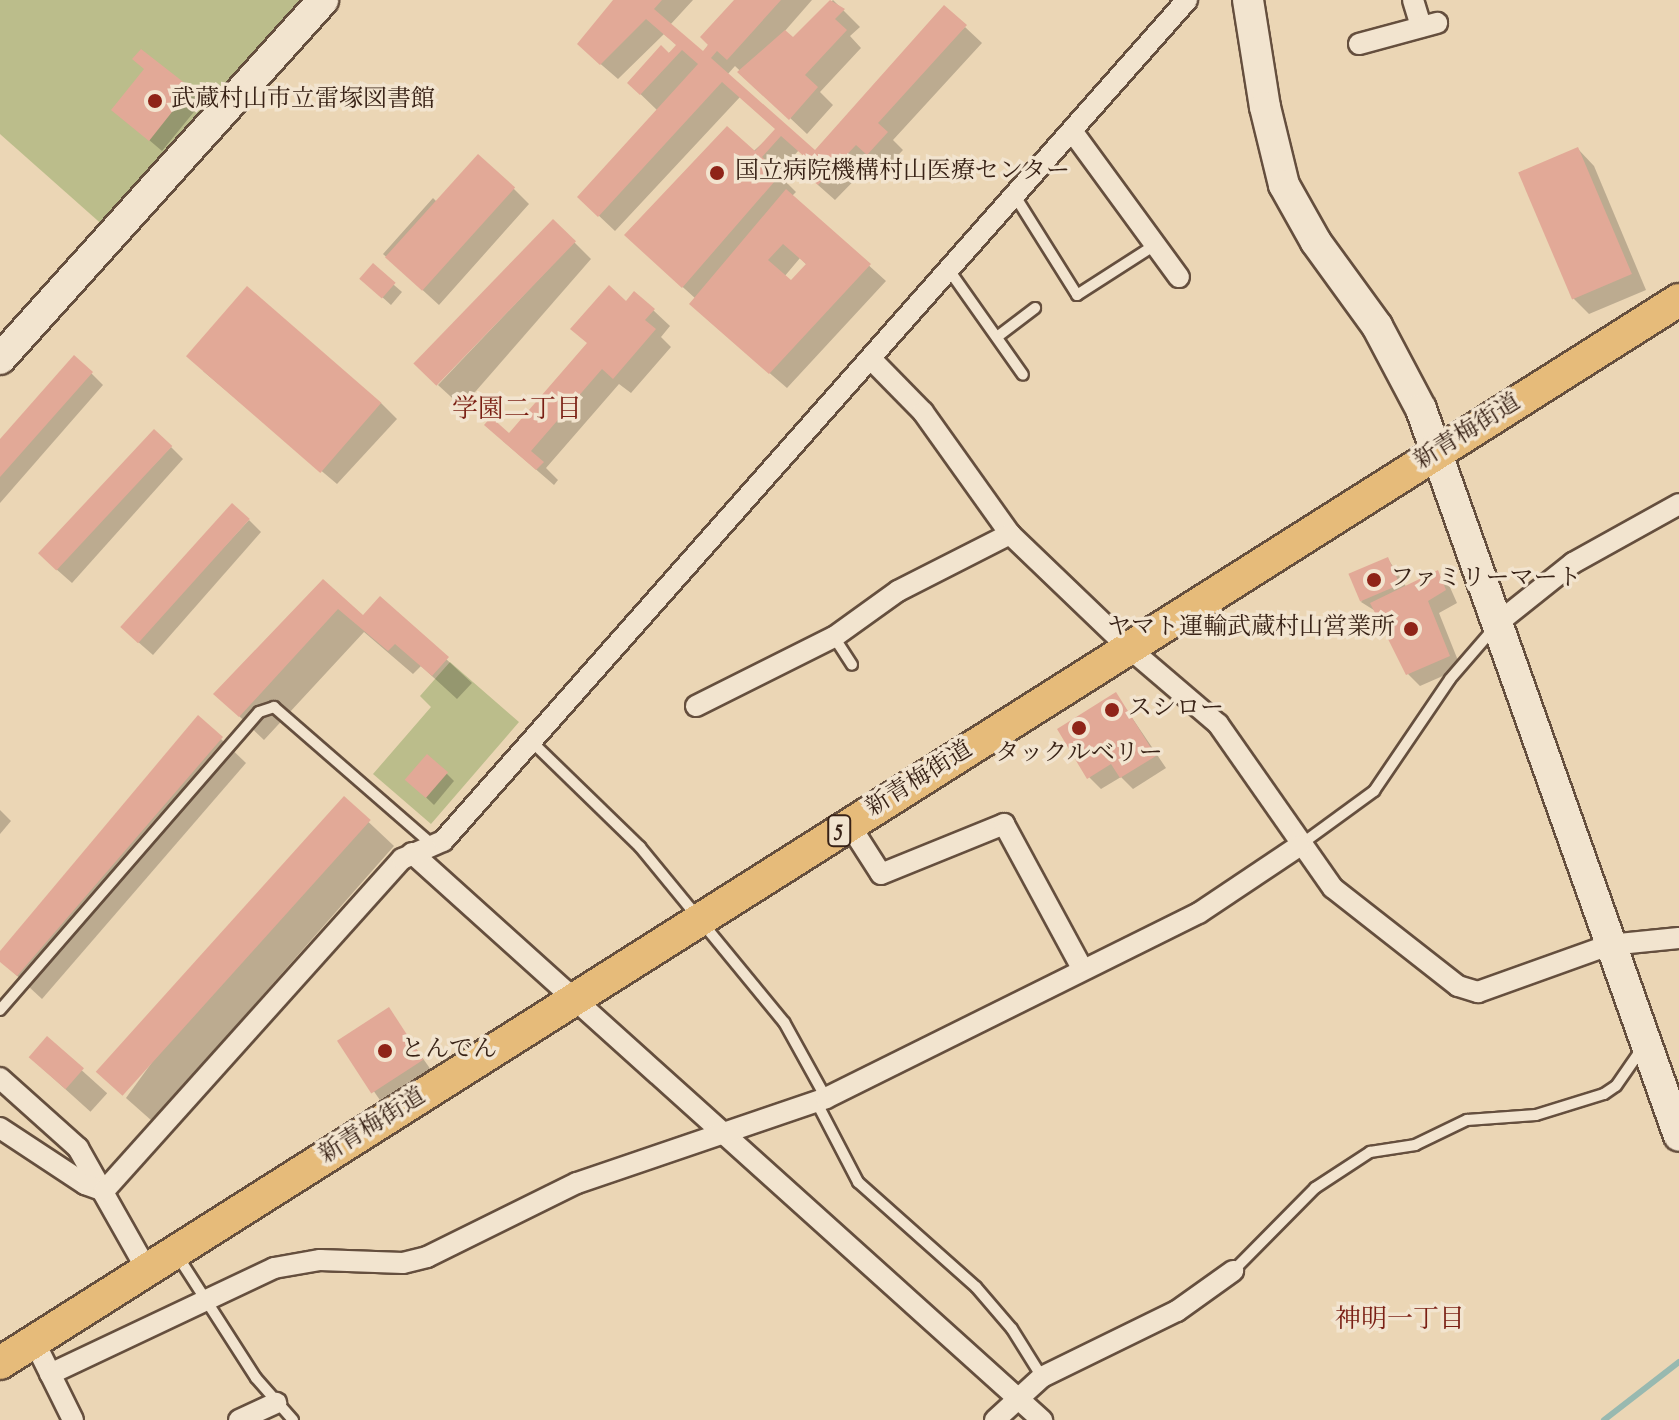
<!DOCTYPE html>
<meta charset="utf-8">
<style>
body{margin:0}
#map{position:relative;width:1679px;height:1420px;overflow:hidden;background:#ebd6b5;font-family:"Sorts Mill Goudy","Noto Serif JP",serif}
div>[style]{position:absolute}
.green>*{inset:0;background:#bbbd8b}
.shadow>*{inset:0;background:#0003;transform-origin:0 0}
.stream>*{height:6px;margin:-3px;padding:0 3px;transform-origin:3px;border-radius:3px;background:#98b9b0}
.building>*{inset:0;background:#e2a997;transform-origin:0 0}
.roads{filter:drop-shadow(2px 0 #654f3e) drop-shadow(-2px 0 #654f3e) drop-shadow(0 2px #654f3e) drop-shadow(0 -2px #654f3e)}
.lane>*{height:10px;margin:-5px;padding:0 5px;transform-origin:5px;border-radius:5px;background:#f2e4cf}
.street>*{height:20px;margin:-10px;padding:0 10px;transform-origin:10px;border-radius:10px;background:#f2e4cf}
.secondary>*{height:30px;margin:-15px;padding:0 15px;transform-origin:15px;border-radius:15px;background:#f2e4cf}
.primary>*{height:32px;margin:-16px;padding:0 16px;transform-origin:16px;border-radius:16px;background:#e6bb7a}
.dots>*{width:22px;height:22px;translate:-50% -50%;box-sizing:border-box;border:4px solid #f2e4cf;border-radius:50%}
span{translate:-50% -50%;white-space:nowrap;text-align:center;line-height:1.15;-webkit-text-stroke:7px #f2e4cf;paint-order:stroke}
.shield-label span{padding:2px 6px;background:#f2e4cf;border:2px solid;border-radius:6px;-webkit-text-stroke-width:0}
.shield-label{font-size:22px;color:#382216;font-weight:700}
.poi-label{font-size:24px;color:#382216}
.left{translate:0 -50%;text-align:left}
.right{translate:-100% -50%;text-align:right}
.street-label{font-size:24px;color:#382216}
.neighbourhood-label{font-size:26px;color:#7a1f14}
</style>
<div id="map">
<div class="green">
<i style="clip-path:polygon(0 0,308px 0,106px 228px,0 134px)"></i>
<i style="clip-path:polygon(450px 662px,519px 722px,431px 824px,373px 774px,431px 707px,420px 696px)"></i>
</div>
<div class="shadow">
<i style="clip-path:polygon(evenodd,614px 0,693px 0,670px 25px,703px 53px,736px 0,812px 0,784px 32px,793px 39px,833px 0,860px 27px,850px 36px,861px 48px,820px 92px,833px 105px,807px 134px,735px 66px,727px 75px,815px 153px,965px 27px,982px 43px,893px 140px,903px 150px,884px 170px,874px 160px,835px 200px,818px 185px,809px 160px,799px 150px,778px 174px,796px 192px,792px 196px,886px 281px,787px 388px,708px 320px,696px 299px,643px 251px,777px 130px,740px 97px,615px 231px,596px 213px,658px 111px,629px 83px,678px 46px,664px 34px,618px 79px,596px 60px,614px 0,800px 258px,807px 265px,791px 283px,784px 277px,800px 258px)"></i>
<i style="clip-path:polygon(141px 52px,202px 102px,162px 151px,114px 110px,146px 70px)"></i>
<i style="clip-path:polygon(1578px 149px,1594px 166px,1646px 290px,1589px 314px,1573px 298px)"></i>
<i style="clip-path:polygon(513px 188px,529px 204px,439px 305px,383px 254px,433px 198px,437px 202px)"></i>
<i style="clip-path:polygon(574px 242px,591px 259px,462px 407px,438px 385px)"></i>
<i style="clip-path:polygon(394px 285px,402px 292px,391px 305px,370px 286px)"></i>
<i style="clip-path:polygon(626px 303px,653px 310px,670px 326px,661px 337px,671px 347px,631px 393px,619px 384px,546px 468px,558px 480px,554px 485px,503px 441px)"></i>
<i style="clip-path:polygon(203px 371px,381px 403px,397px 419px,337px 484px)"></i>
<i style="clip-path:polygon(91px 373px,103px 385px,0 503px,0 442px)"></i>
<i style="clip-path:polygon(171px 447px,183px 459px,72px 583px,55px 568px)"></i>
<i style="clip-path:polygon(249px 520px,261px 532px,153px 655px,137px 641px)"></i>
<i style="clip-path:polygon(1388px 559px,1407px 588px,1437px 573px,1449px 585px,1457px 603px,1439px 613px,1461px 668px,1420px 686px,1408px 674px,1377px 612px,1361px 602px)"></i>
<i style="clip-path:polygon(323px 582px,363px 618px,381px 599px,472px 683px,457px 699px,421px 666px,413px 674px,364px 632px,264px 740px,216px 694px)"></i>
<i style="clip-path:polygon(1116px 694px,1166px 768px,1133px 789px,1121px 777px,1101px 789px,1089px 777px)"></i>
<i style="clip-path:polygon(199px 718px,246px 763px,42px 999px,0 960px,0 954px)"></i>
<i style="clip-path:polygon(446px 773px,454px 781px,434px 805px,408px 780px)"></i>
<i style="clip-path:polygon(344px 799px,394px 846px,152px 1121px,126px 1098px)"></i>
<i style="clip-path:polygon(0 810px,11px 821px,0 834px)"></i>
<i style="left:389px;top:1010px;width:77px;height:59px;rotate:55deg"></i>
<i style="left:47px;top:1039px;width:81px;height:25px;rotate:42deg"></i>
</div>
<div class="stream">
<i style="left:1604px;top:1420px;width:95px;rotate:-37.7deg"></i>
</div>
<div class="building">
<i style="clip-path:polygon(613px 0,662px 0,654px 9px,703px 51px,708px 45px,700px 37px,734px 0,781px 0,727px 60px,717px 51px,711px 58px,815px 150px,944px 5px,967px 25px,878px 123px,888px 132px,867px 155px,856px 145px,818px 185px,799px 169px,807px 159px,781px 136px,762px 157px,781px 174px,682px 288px,624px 235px,727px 126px,755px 151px,775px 129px,722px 82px,598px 217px,577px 197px,698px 64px,682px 50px,640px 95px,627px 83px,661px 45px,669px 53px,676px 45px,646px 19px,600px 65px,577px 44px)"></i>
<i style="clip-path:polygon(830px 0,845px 9px,835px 19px,847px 30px,805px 75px,818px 87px,789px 120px,737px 72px,785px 30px,793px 37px)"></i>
<i style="clip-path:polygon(141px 49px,191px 88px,149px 141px,111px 110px,144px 69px,132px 59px)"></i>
<i style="left:1578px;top:147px;width:138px;height:65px;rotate:67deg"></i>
<i style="left:478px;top:154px;width:50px;height:139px;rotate:42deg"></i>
<i style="clip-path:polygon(evenodd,786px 189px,871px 264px,769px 374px,689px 304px,786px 189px,783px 244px,806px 264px,791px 280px,768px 260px,783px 244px)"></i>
<i style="left:553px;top:219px;width:32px;height:201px;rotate:44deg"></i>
<i style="left:373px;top:263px;width:30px;height:21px;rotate:41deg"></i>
<i style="clip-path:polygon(609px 285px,626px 301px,634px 291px,655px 309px,645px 320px,656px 329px,613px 379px,602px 369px,531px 451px,544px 462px,536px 470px,484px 425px,491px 417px,509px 433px,587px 343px,570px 329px)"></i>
<i style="left:247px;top:286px;width:178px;height:93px;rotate:41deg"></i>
<i style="clip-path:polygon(74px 355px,93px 372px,0 477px,0 439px)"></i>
<i style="left:154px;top:429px;width:25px;height:170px;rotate:43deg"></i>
<i style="left:232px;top:503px;width:24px;height:167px;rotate:42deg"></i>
<i style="left:1388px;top:557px;width:30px;height:43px;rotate:67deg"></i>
<i style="clip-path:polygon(1438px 570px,1446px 590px,1428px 601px,1450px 656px,1406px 675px,1370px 603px)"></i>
<i style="clip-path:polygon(323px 579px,363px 615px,380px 596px,449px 657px,432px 676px,395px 644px,388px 651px,338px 609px,239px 717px,213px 694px)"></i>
<i style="clip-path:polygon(1116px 692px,1156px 756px,1120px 778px,1111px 764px,1087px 779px,1057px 729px)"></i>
<i style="clip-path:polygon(198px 715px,223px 737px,17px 976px,0 962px,0 951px)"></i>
<i style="left:427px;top:754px;width:28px;height:34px;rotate:41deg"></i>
<i style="left:344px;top:796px;width:36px;height:371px;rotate:42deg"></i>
<i style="left:389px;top:1007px;width:63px;height:62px;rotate:57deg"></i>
<i style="left:47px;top:1036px;width:49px;height:28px;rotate:41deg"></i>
</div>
<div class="roads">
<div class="lane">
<i style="left:1015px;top:196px;width:117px;rotate:57.9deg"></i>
<i style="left:1077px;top:295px;width:93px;rotate:-32.7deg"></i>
<i style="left:949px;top:270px;width:128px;rotate:54.8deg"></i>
<i style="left:997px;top:337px;width:48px;rotate:-37.3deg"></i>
<i style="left:834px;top:637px;width:33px;rotate:57deg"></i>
<i style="left:531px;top:741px;width:152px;rotate:44.2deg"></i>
<i style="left:640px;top:847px;width:227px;rotate:50.6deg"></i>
<i style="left:784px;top:1022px;width:87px;rotate:61.1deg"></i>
<i style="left:826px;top:1098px;width:11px;rotate:128deg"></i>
<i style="left:819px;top:1107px;width:85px;rotate:62.5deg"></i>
<i style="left:858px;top:1182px;width:158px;rotate:41.7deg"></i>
<i style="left:976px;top:1287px;width:55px;rotate:49.4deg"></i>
<i style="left:1012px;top:1329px;width:57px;rotate:58deg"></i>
<i style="left:1300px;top:845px;width:92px;rotate:-36.1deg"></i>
<i style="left:1374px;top:791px;width:135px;rotate:-55.8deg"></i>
<i style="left:1450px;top:679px;width:69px;rotate:-49.1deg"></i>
<i style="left:0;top:1010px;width:395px;rotate:-49deg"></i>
<i style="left:259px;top:712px;width:16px;rotate:-18deg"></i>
<i style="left:274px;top:707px;width:211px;rotate:41deg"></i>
<i style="left:177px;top:1255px;width:146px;rotate:57.3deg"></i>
<i style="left:256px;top:1378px;width:56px;rotate:48.6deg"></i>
<i style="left:1233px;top:1271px;width:117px;rotate:-45.3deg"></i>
<i style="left:1315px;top:1188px;width:66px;rotate:-33.2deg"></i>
<i style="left:1370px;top:1152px;width:46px;rotate:-8.8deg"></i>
<i style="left:1415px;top:1145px;width:58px;rotate:-25.7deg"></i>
<i style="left:1467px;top:1120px;width:69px;rotate:-4.1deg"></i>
<i style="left:1536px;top:1115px;width:71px;rotate:-17.2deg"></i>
<i style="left:1604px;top:1094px;width:14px;rotate:-34deg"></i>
<i style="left:1616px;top:1086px;width:47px;rotate:-55.3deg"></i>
</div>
<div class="street">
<i style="left:1413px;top:0;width:28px;rotate:73deg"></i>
<i style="left:1359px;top:44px;width:81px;rotate:-15.1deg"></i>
<i style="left:1072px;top:131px;width:181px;rotate:53.8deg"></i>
<i style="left:871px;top:359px;width:74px;rotate:45.5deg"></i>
<i style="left:923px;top:412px;width:150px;rotate:54.5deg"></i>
<i style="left:1010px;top:534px;width:165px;rotate:43.8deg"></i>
<i style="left:1129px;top:648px;width:117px;rotate:40.5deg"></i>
<i style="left:1218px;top:724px;width:200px;rotate:55deg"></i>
<i style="left:1333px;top:888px;width:159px;rotate:38.1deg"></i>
<i style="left:1458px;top:986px;width:21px;rotate:17deg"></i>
<i style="left:1478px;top:992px;width:139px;rotate:-19.7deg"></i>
<i style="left:1609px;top:945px;width:70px;rotate:-5.7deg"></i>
<i style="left:1499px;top:622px;width:95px;rotate:-38.6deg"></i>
<i style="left:1573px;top:563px;width:121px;rotate:-29.1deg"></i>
<i style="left:696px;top:706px;width:154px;rotate:-26.6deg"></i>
<i style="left:834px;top:637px;width:79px;rotate:-35.7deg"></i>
<i style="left:898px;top:591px;width:126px;rotate:-27deg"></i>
<i style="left:849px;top:824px;width:59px;rotate:57.4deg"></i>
<i style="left:881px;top:874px;width:133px;rotate:-22.1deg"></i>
<i style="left:1004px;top:824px;width:164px;rotate:61.6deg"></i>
<i style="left:412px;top:853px;width:848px;rotate:41.99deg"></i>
<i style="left:0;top:1078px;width:105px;rotate:41.9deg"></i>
<i style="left:78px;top:1148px;width:140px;rotate:60.5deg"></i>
<i style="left:0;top:1128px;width:102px;rotate:33.4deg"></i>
<i style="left:85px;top:1184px;width:20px;rotate:20deg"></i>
<i style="left:104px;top:1191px;width:446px;rotate:-48.1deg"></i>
<i style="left:402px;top:859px;width:45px;rotate:-23.7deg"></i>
<i style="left:443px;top:841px;width:1123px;rotate:-48.5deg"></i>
<i style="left:34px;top:1341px;width:88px;rotate:63.7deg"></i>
<i style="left:50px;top:1374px;width:248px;rotate:-25.3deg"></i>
<i style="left:274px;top:1268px;width:47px;rotate:-9.9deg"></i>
<i style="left:320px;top:1260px;width:83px;rotate:2.1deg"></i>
<i style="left:403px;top:1263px;width:25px;rotate:-14deg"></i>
<i style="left:427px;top:1257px;width:167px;rotate:-26.3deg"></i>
<i style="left:577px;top:1183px;width:263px;rotate:-18.8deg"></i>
<i style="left:826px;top:1098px;width:416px;rotate:-26.4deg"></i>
<i style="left:1199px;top:913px;width:120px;rotate:-33.8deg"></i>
<i style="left:239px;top:1420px;width:41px;rotate:-24.7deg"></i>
<i style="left:995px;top:1420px;width:64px;rotate:-42.5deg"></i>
<i style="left:1042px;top:1377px;width:150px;rotate:-26.1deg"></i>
<i style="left:1177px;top:1311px;width:69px;rotate:-35.5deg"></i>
</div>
<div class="secondary">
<i style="left:1248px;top:0;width:108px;rotate:81deg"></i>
<i style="left:1265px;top:107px;width:80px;rotate:76.3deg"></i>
<i style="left:1284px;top:185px;width:65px;rotate:60.7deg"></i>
<i style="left:1316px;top:242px;width:104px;rotate:54deg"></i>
<i style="left:1377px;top:326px;width:94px;rotate:62.1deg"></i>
<i style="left:1421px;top:409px;width:771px;rotate:70.46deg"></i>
<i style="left:0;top:359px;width:483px;rotate:-48deg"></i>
</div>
<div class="primary">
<i style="left:0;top:1363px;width:1987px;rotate:-32.34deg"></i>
</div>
</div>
<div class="dots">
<i style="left:155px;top:101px;background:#8f2418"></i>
<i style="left:717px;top:173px;background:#8f2418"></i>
<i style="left:1374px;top:580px;background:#8f2418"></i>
<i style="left:1411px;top:629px;background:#8f2418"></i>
<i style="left:1112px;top:710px;background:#8f2418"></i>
<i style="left:1079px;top:728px;background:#8f2418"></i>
<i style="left:385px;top:1051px;background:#8f2418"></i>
</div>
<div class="shield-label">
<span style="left:839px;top:831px">5</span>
</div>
<div class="poi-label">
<span class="left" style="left:171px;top:101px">武蔵村山市立雷塚図書館</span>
<span class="left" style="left:735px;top:173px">国立病院機構村山医療センター</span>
<span class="left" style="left:1390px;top:580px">ファミリーマート</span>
<span class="right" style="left:1395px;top:629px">ヤマト運輸武蔵村山営業所</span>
<span class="left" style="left:1128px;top:710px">スシロー</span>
<span style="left:1079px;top:755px">タックルベリー</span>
<span class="left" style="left:401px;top:1051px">とんでん</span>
</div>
<div class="street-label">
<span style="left:1468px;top:433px;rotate:-32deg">新青梅街道</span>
<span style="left:920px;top:780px;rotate:-32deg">新青梅街道</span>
<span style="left:373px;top:1127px;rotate:-32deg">新青梅街道</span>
</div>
<div class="neighbourhood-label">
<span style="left:517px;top:411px">学園二丁目</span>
<span style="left:1400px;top:1321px">神明一丁目</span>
</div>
</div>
